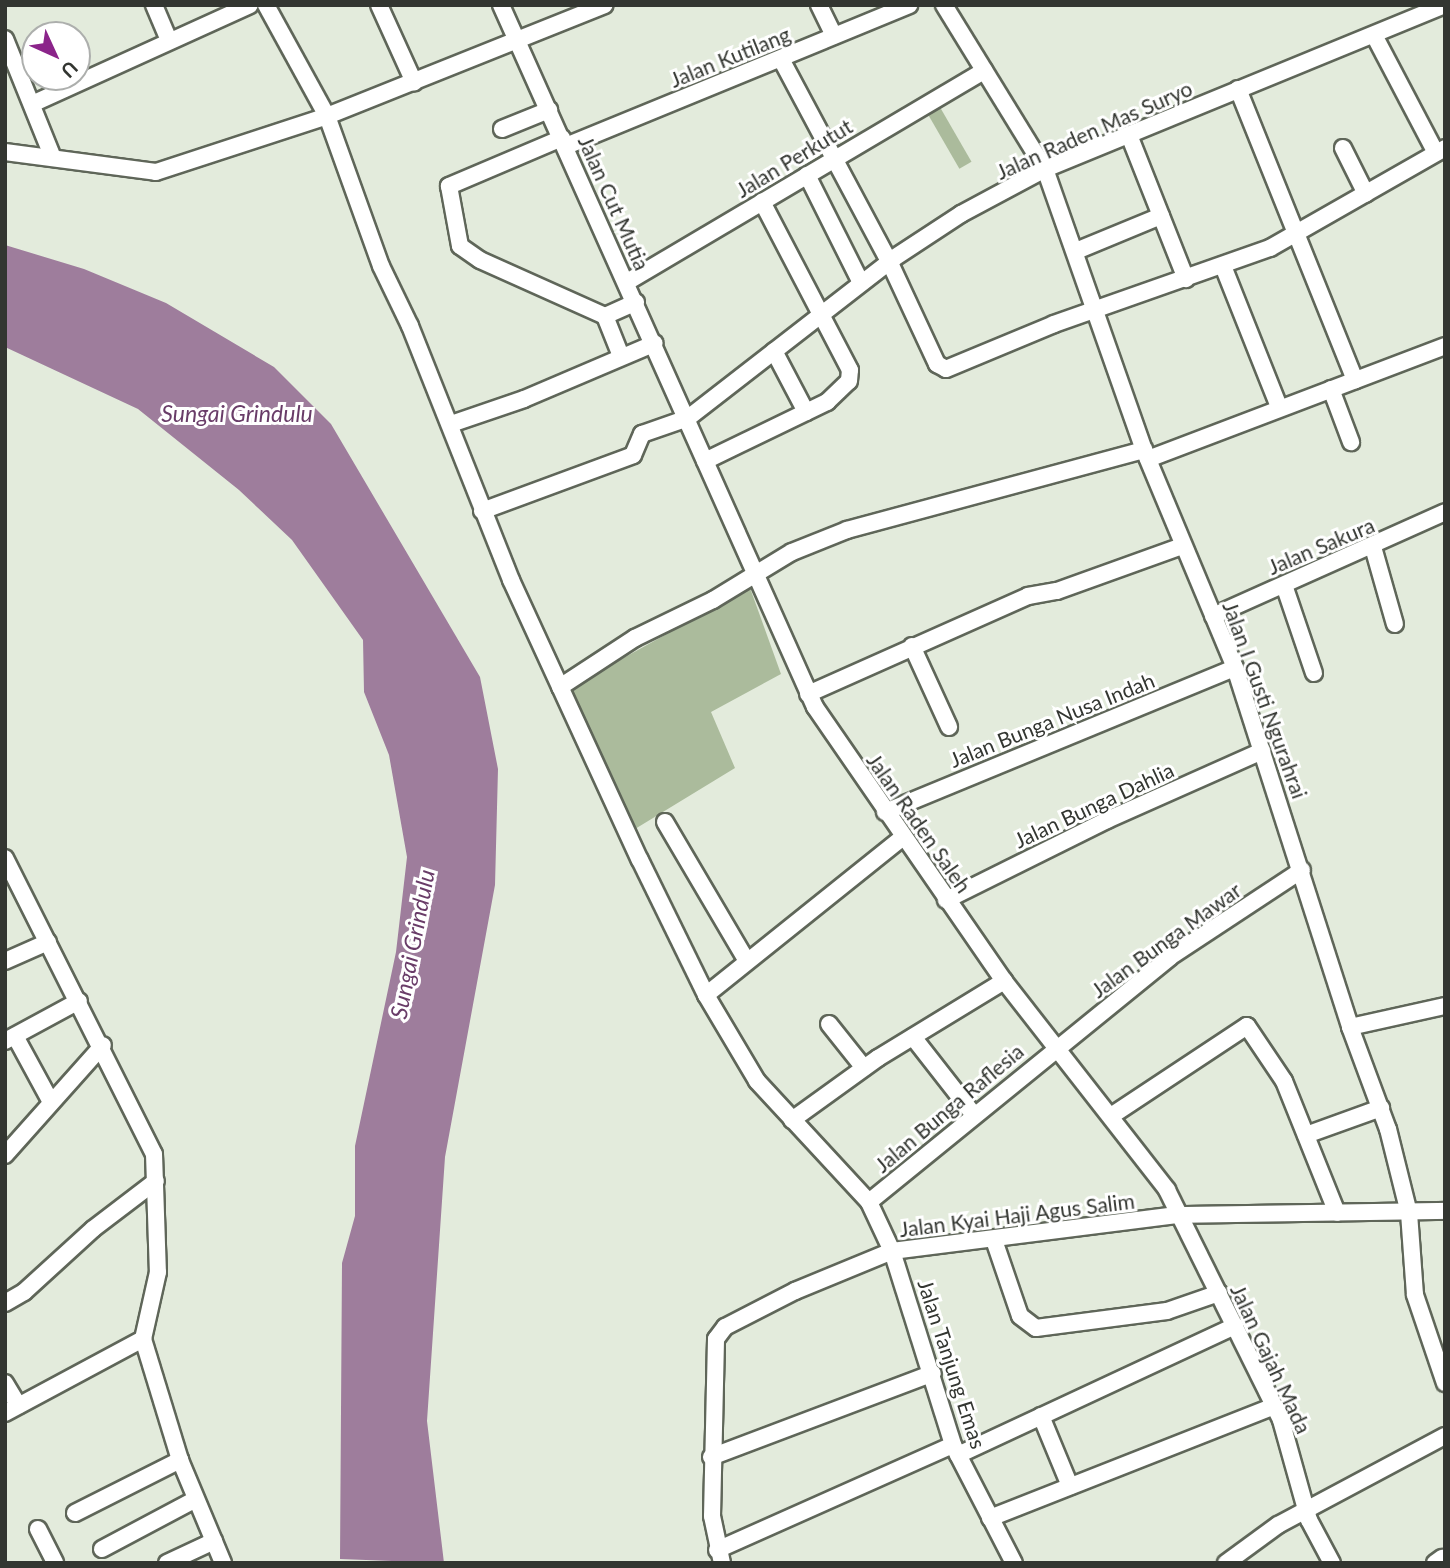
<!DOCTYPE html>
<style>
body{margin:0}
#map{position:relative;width:1450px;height:1568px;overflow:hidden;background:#e3ebdc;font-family:Lato,sans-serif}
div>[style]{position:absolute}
.green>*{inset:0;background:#abbb9c;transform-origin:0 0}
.water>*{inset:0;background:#9e7d9c}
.roads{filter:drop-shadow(2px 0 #5f6659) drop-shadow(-2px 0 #5f6659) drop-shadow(0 2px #5f6659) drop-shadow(0 -2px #5f6659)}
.minor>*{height:16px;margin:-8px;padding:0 8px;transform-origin:8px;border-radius:8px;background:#fff}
span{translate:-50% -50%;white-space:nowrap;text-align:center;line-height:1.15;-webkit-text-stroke:6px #fff;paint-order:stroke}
.street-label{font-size:21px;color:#333631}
.water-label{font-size:23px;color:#693c68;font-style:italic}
.frame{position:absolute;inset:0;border:7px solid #333631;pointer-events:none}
.north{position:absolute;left:21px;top:21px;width:70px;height:70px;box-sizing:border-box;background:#fff;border:2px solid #adafad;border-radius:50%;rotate:135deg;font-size:19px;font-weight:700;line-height:28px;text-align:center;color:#333631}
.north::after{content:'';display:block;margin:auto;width:24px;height:32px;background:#8b248a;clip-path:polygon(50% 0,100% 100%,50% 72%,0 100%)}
</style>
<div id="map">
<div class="green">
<i style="left:937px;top:102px;width:69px;height:14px;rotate:60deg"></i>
<i style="clip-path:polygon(750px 588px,781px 674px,711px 712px,735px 768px,635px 829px,571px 687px)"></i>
</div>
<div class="water">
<i style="clip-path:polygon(5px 245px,84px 269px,166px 303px,274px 367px,331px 424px,480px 677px,498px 769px,495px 885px,445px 1157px,427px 1421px,444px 1563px,340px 1559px,342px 1263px,355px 1216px,355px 1146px,396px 952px,407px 857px,389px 755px,364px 692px,363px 640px,292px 540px,239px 490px,138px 409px,5px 347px)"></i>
</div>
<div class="roads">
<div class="minor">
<i style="left:154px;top:5px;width:38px;rotate:67deg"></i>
<i style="left:266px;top:5px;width:127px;rotate:61.2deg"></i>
<i style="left:327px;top:116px;width:159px;rotate:70.2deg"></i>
<i style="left:381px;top:266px;width:67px;rotate:64.2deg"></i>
<i style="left:410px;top:326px;width:273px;rotate:68.3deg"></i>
<i style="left:511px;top:580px;width:308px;rotate:65.3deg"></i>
<i style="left:640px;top:860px;width:150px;rotate:63.9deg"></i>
<i style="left:706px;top:995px;width:100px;rotate:59.3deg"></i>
<i style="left:757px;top:1081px;width:165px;rotate:47.2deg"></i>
<i style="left:869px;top:1202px;width:54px;rotate:64.9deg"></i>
<i style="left:892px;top:1251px;width:203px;rotate:72.5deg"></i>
<i style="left:953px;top:1445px;width:133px;rotate:62.7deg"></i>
<i style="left:379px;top:5px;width:85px;rotate:65.6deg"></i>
<i style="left:501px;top:5px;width:769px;rotate:65.9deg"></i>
<i style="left:815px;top:707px;width:333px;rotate:55.4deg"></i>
<i style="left:1004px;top:981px;width:265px;rotate:52deg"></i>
<i style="left:1167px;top:1190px;width:257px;rotate:63.6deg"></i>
<i style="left:1281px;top:1420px;width:104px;rotate:74.4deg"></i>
<i style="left:1309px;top:1520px;width:49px;rotate:61.9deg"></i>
<i style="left:819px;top:5px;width:34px;rotate:64deg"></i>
<i style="left:944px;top:5px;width:193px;rotate:58.4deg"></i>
<i style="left:1045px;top:169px;width:298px;rotate:70.6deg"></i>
<i style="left:1144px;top:450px;width:236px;rotate:67.3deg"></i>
<i style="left:1235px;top:668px;width:377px;rotate:72.2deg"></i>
<i style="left:1350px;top:1027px;width:109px;rotate:69.6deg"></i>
<i style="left:1388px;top:1129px;width:87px;rotate:76deg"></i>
<i style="left:1409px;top:1213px;width:82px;rotate:85.8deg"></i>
<i style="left:1415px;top:1295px;width:93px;rotate:71.2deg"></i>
<i style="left:1374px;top:35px;width:133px;rotate:62.3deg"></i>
<i style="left:5px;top:39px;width:128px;rotate:68deg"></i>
<i style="left:781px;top:59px;width:229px;rotate:61.9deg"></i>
<i style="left:889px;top:261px;width:114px;rotate:65deg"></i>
<i style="left:937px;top:364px;width:10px;rotate:29deg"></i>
<i style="left:946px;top:369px;width:117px;rotate:-22.6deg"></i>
<i style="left:1054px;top:324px;width:229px;rotate:-19.4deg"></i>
<i style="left:1270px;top:248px;width:202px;rotate:-29.7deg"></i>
<i style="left:1238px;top:89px;width:314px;rotate:68.1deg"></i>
<i style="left:32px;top:104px;width:239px;rotate:-24.4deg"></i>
<i style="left:502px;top:129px;width:51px;rotate:-22deg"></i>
<i style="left:1129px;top:135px;width:155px;rotate:68.4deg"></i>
<i style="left:562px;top:138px;width:123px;rotate:157deg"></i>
<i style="left:449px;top:186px;width:61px;rotate:79.6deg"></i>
<i style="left:460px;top:246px;width:24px;rotate:35deg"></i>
<i style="left:480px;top:260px;width:137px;rotate:24.1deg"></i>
<i style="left:605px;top:316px;width:34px;rotate:-24deg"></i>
<i style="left:566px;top:146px;width:371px;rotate:-22.3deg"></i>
<i style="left:1343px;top:148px;width:51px;rotate:63.4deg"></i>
<i style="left:5px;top:152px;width:152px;rotate:7.5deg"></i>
<i style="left:156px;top:172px;width:180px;rotate:-18.1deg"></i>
<i style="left:327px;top:116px;width:299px;rotate:-21.8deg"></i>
<i style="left:807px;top:175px;width:121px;rotate:63.4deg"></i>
<i style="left:1076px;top:251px;width:92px;rotate:-22.4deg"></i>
<i style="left:1223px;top:266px;width:152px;rotate:68.3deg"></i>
<i style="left:627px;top:282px;width:415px;rotate:-30.6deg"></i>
<i style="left:605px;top:316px;width:43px;rotate:68.2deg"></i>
<i style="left:774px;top:351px;width:69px;rotate:62.3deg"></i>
<i style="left:1331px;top:389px;width:57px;rotate:69.3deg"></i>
<i style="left:451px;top:424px;width:77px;rotate:-18.9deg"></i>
<i style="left:524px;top:399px;width:142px;rotate:-23.1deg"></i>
<i style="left:1148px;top:459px;width:318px;rotate:-20.8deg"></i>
<i style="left:705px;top:461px;width:136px;rotate:-25.8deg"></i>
<i style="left:827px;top:402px;width:30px;rotate:-44deg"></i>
<i style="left:849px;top:381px;width:11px;rotate:-85deg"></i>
<i style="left:850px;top:370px;width:190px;rotate:-117.6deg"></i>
<i style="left:482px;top:511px;width:161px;rotate:-20.3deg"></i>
<i style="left:633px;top:455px;width:23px;rotate:-67deg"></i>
<i style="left:642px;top:434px;width:49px;rotate:-19.2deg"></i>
<i style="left:688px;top:418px;width:261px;rotate:-37.8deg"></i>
<i style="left:894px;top:258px;width:80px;rotate:-33.3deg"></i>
<i style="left:961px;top:214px;width:95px;rotate:-28.2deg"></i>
<i style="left:1045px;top:169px;width:431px;rotate:-22.3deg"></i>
<i style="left:1373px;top:547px;width:80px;rotate:74.1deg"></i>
<i style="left:1284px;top:585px;width:93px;rotate:71.2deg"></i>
<i style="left:1213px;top:616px;width:254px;rotate:-24.1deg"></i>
<i style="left:912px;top:646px;width:89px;rotate:65.4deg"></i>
<i style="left:560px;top:687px;width:90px;rotate:-33.2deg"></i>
<i style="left:635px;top:638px;width:87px;rotate:-26deg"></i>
<i style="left:713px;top:600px;width:92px;rotate:-31.3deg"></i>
<i style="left:792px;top:552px;width:59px;rotate:-21.8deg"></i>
<i style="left:847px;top:530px;width:308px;rotate:-15.1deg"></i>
<i style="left:808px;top:694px;width:241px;rotate:-24deg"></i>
<i style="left:1028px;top:596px;width:29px;rotate:-10deg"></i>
<i style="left:1057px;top:591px;width:133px;rotate:-19.8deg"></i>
<i style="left:885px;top:812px;width:378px;rotate:-22.4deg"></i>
<i style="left:665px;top:822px;width:161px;rotate:59.5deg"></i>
<i style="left:5px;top:858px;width:331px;rotate:63.3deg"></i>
<i style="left:154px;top:1154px;width:118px;rotate:88.1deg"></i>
<i style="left:158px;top:1272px;width:69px;rotate:102.6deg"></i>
<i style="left:143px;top:1339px;width:127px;rotate:73deg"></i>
<i style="left:180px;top:1460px;width:112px;rotate:67.3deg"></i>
<i style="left:946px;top:900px;width:180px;rotate:-26.4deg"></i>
<i style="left:1107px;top:820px;width:170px;rotate:-24deg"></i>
<i style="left:5px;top:961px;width:47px;rotate:-23.8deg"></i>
<i style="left:706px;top:995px;width:251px;rotate:-38.7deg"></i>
<i style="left:829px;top:1024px;width:56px;rotate:51.5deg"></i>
<i style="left:1350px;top:1027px;width:97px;rotate:-12.5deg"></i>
<i style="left:15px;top:1036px;width:75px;rotate:61.4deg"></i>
<i style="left:913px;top:1037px;width:99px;rotate:52deg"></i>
<i style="left:5px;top:1041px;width:84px;rotate:-28.4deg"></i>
<i style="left:1111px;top:1116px;width:163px;rotate:-33.5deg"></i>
<i style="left:1247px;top:1026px;width:66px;rotate:56.1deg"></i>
<i style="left:1284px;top:1081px;width:142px;rotate:68.1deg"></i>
<i style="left:792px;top:1120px;width:106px;rotate:-35.8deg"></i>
<i style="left:878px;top:1058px;width:148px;rotate:-31.4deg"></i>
<i style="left:1306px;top:1135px;width:80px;rotate:-19.8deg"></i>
<i style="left:5px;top:1155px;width:147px;rotate:-48.3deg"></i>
<i style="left:869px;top:1202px;width:388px;rotate:-39.1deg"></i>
<i style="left:1170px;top:957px;width:158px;rotate:-33.4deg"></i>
<i style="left:994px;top:1240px;width:80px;rotate:71.1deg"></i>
<i style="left:1020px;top:1316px;width:20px;rotate:37deg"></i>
<i style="left:1036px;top:1328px;width:132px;rotate:-7.4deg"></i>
<i style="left:1167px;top:1311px;width:55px;rotate:-19.1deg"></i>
<i style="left:5px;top:1303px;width:22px;rotate:-30deg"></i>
<i style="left:24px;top:1292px;width:93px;rotate:-42.4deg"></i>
<i style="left:93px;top:1229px;width:79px;rotate:-37.3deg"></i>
<i style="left:5px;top:1383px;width:26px;rotate:59deg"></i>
<i style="left:5px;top:1413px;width:157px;rotate:-28.2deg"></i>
<i style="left:1041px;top:1416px;width:76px;rotate:67.5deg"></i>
<i style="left:958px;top:1455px;width:306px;rotate:-25deg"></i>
<i style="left:711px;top:1457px;width:237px;rotate:-20.7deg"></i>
<i style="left:75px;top:1513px;width:118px;rotate:-26.8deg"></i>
<i style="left:990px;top:1518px;width:305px;rotate:-21.5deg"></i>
<i style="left:38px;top:1529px;width:38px;rotate:63deg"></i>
<i style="left:102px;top:1549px;width:106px;rotate:-28deg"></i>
<i style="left:717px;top:1550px;width:258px;rotate:-24deg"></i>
<i style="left:167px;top:1563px;width:52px;rotate:-25.1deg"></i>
<i style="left:722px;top:1563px;width:48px;rotate:-102deg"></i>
<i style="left:712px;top:1516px;width:177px;rotate:-88.7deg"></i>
<i style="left:716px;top:1339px;width:15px;rotate:-53deg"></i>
<i style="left:725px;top:1327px;width:79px;rotate:-27.2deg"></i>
<i style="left:795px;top:1291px;width:105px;rotate:-22.4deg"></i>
<i style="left:892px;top:1251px;width:287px;rotate:-7.2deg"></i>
<i style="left:1177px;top:1215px;width:268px;rotate:-0.9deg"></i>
<i style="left:1226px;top:1563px;width:64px;rotate:-36.2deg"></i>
<i style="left:1278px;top:1525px;width:189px;rotate:-28.1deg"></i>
<i style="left:1435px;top:1563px;width:9px;rotate:-36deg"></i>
</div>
</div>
<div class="street-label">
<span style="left:730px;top:57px;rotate:-22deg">Jalan Kutilang</span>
<span style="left:1094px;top:130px;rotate:-24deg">Jalan Raden Mas Suryo</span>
<span style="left:794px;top:158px;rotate:-31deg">Jalan Perkutut</span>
<span style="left:614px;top:203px;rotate:66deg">Jalan Cut Mutia</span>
<span style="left:1321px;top:546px;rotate:-23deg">Jalan Sakura</span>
<span style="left:1265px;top:700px;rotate:70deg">Jalan I Gusti Ngurahrai</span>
<span style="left:1052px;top:720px;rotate:-22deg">Jalan Bunga Nusa Indah</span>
<span style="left:1094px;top:805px;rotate:-25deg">Jalan Bunga Dahlia</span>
<span style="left:919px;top:823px;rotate:55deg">Jalan Raden Saleh</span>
<span style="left:1166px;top:940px;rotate:-36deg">Jalan Bunga Mawar</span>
<span style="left:949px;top:1108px;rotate:-40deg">Jalan Bunga Raflesia</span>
<span style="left:1017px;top:1215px;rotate:-7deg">Jalan Kyai Haji Agus Salim</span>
<span style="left:1271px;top:1359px;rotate:65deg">Jalan Gajah Mada</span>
<span style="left:952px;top:1364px;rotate:72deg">Jalan Tanjung Emas</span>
</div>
<div class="water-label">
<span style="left:237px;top:413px">Sungai Grindulu</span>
<span style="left:412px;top:944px;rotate:-79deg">Sungai Grindulu</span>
</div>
<div class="frame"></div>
<div class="north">U</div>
</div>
